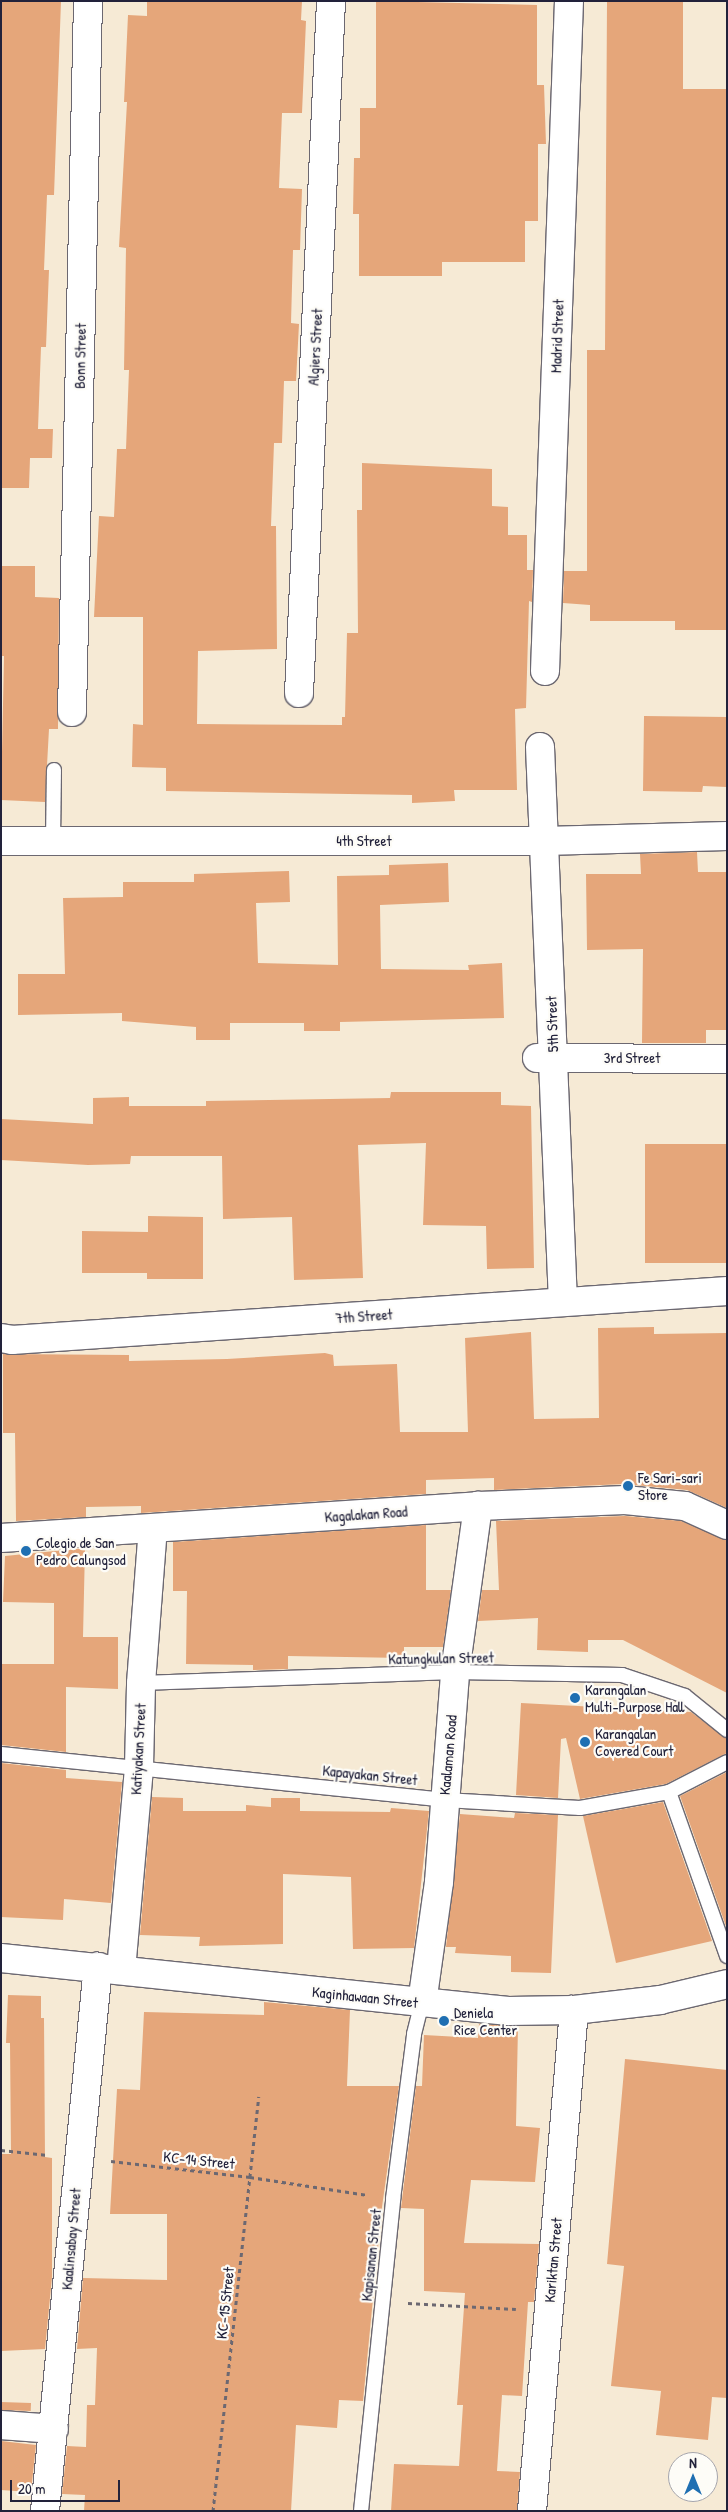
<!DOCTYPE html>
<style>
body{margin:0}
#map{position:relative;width:728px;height:2512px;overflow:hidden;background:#f6ead5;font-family:"Patrick Hand",sans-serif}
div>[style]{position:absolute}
.building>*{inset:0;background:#e5a67a;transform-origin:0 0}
.path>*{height:3px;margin-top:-1.5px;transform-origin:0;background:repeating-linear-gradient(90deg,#6c6871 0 4px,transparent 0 8px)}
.roads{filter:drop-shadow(1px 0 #6c6871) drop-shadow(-1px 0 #6c6871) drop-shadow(0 1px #6c6871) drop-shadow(0 -1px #6c6871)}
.service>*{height:14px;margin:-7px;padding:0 7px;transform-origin:7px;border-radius:7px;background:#fff}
.minor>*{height:28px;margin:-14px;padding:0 14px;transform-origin:14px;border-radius:14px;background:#fff}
.tertiary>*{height:28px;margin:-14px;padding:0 14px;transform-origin:14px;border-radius:14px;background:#fff}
.dots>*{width:14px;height:14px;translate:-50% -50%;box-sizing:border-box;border:2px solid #fdfcf7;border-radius:50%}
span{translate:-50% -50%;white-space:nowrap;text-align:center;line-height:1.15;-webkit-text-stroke:4.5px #fdfcf7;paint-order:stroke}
.street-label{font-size:15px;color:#22223b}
.poi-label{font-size:15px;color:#22223b}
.left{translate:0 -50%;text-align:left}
.frame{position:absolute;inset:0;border:2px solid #22223b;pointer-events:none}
.north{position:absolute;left:668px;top:2452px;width:50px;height:50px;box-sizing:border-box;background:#fdfcf7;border:1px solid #a5a5ac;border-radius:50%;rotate:0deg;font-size:14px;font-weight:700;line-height:20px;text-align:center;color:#22223b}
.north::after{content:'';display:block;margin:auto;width:18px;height:22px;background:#1f6fb2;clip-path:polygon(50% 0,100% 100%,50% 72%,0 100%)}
.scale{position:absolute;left:10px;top:2480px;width:110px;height:22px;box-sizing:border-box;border:2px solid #22223b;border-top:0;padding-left:6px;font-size:15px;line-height:18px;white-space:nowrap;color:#22223b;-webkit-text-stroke:4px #fdfcf7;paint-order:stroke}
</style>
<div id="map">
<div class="building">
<i style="clip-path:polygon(1px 1px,61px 1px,54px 195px,47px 195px,44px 270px,49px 270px,46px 347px,41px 347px,38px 429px,53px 429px,52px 458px,30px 458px,29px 488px,1px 488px)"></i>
<i style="clip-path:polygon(147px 1px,302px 1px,301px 20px,306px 21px,302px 113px,282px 113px,279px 188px,302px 189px,300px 250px,293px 250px,291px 323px,299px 324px,296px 381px,284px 381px,282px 443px,274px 443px,271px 526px,276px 526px,277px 649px,198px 651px,197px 724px,342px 725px,342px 717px,345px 717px,347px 633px,358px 633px,357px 510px,362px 510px,362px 463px,492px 469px,492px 506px,508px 507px,508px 535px,527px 535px,527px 570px,533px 570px,532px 602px,529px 601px,526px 708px,515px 709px,517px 790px,454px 790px,455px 801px,412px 803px,412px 795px,166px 791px,166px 768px,132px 767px,133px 724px,143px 725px,143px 617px,94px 617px,99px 516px,114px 517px,117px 449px,126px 449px,129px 370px,124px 370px,126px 248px,119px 247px,127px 102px,124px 102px,128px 15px,147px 16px)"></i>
<i style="clip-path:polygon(376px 1px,537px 5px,537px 85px,544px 85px,546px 144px,538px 144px,538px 221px,525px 221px,525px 262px,442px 262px,442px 276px,359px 276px,359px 214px,353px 214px,354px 158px,360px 158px,360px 108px,376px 108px)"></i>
<i style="clip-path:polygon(607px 1px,683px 1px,683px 89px,727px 89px,727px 630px,675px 630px,675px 621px,590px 621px,590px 605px,563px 603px,564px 571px,587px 571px,587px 350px,605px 350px)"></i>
<i style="clip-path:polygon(1px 566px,35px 566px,35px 597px,59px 598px,58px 729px,49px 729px,45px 802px,1px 800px,4px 656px,1px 656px)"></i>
<i style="clip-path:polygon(644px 716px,727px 717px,727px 787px,703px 786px,702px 792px,643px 791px)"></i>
<i style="clip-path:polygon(697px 852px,698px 872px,727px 872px,727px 1030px,706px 1030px,706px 1043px,642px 1043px,643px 949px,587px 950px,586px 874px,641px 874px,640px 854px)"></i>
<i style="clip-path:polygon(448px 863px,449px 902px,380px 905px,381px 969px,469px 970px,468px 965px,502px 963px,504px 1018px,340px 1022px,340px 1031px,304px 1031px,304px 1023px,230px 1023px,230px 1040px,196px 1040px,196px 1027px,122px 1021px,122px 1013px,18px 1015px,18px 974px,65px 974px,63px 898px,123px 897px,123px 882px,194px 882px,194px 874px,289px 871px,290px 902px,256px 903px,258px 963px,338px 965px,337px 876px,389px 875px,389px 865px)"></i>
<i style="clip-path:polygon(391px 1092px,501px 1092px,501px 1105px,531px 1106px,534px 1268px,487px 1269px,486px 1226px,423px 1225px,426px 1143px,358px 1145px,363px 1278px,294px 1280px,292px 1217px,223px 1219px,222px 1156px,131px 1156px,130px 1164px,88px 1165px,1px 1160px,1px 1119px,93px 1124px,93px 1098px,129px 1097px,129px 1106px,206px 1106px,206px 1101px,390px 1098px)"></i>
<i style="left:727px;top:1144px;width:119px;height:82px;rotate:90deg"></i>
<i style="clip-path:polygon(148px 1216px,203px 1217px,203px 1279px,147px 1279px,147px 1273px,82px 1273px,82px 1231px,148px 1232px)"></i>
<i style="clip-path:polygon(654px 1327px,654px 1334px,727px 1333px,727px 1508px,687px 1490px,624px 1484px,494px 1490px,494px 1478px,426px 1480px,426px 1494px,141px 1513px,141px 1506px,86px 1507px,86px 1517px,16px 1521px,15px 1433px,3px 1433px,3px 1354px,129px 1355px,129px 1361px,227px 1359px,325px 1353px,333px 1355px,334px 1366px,397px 1364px,400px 1432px,468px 1432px,465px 1338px,531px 1332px,534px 1419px,599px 1418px,598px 1328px)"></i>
<i style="clip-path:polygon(625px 1516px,681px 1521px,727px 1540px,727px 1693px,623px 1640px,588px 1640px,588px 1652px,537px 1650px,538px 1618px,478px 1621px,482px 1590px,499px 1590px,496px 1521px)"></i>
<i style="clip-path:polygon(426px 1525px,426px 1590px,451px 1590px,443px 1647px,404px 1647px,404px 1658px,288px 1656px,288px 1669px,253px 1670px,253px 1665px,186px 1664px,187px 1591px,173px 1591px,173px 1542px)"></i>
<i style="clip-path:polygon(85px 1548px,83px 1637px,118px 1637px,118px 1689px,66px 1687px,66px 1752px,1px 1745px,1px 1664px,54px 1664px,54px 1603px,3px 1602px,5px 1556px)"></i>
<i style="clip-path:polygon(521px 1703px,691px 1712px,727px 1739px,727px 1753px,666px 1784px,580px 1799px,566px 1738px,561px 1739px,558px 1798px,516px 1795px)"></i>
<i style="clip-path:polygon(1px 1763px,66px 1770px,66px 1778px,122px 1782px,111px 1903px,64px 1899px,63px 1920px,1px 1917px)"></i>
<i style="clip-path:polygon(727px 1772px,727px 1929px,680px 1796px)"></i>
<i style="clip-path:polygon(152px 1797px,183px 1798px,183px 1811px,246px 1811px,246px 1805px,271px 1807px,271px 1798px,300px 1798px,300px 1811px,390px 1812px,391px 1808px,429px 1811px,414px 1948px,353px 1949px,351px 1877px,283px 1874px,283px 1944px,199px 1946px,200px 1937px,140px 1935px)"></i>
<i style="clip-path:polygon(663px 1802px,712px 1941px,616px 1963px,583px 1816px)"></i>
<i style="clip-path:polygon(515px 1813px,558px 1815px,551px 1973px,511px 1972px,511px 1956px,455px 1953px,456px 1947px,446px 1947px,460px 1814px,514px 1818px)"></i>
<i style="clip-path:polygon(8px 1995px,41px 1996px,41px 2018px,44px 2018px,45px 2157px,52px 2158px,52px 2277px,45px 2349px,1px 2351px,1px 2154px,11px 2154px,10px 2043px,6px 2043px)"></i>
<i style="clip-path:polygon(264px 2002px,350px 2010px,347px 2086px,399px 2086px,382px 2207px,363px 2401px,339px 2400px,337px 2428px,296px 2425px,291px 2511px,84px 2511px,85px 2495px,62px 2494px,67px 2446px,86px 2447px,87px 2405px,95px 2405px,97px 2348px,77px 2349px,83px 2278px,167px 2280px,167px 2214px,110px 2214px,117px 2089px,140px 2090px,144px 2012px,264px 2015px)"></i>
<i style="clip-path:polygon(479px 2024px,518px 2026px,516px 2126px,540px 2128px,535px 2182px,471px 2180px,464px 2243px,539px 2244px,534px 2302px,528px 2302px,522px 2396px,502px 2395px,497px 2471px,520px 2472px,517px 2511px,391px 2511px,394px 2464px,459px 2466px,463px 2405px,457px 2405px,465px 2293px,424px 2291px,424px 2209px,401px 2208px,416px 2086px,422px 2086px,424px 2035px,478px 2038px)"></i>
<i style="clip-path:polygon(625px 2059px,727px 2070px,727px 2398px,712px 2397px,708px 2440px,656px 2435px,661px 2391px,611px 2386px,624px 2266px,607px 2264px)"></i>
<i style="left:1px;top:2402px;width:30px;height:8px;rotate:2deg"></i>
<i style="clip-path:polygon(1px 2441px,36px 2445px,31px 2492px,1px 2490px)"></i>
</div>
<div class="path">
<i style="left:1px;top:2150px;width:47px;rotate:6.1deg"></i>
<i style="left:111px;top:2161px;width:140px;rotate:6.6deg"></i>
<i style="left:250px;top:2177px;width:119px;rotate:8.7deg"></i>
<i style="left:408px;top:2303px;width:108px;rotate:3.2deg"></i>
<i style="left:213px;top:2511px;width:417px;rotate:-83.7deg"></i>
</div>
<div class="roads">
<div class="service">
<i style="left:53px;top:840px;width:70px;rotate:-89.2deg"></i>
<i style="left:141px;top:1683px;width:314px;rotate:-2deg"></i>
<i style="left:455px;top:1672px;width:167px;rotate:1deg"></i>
<i style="left:622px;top:1675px;width:66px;rotate:18.4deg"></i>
<i style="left:685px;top:1696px;width:54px;rotate:39deg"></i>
<i style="left:1px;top:1754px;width:446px;rotate:5.9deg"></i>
<i style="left:445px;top:1800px;width:135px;rotate:3.4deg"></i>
<i style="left:580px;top:1808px;width:90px;rotate:-10.2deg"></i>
<i style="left:669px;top:1792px;width:65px;rotate:-27.3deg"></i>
<i style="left:669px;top:1792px;width:174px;rotate:70.5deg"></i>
<i style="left:361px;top:2511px;width:314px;rotate:-84.1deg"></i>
<i style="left:393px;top:2199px;width:166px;rotate:-82.7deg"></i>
<i style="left:414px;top:2034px;width:32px;rotate:-76deg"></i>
</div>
<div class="minor">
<i style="left:545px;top:671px;width:670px;rotate:-87.95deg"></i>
<i style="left:299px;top:693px;width:693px;rotate:-87.35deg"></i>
<i style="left:72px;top:712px;width:711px;rotate:-88.71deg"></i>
<i style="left:540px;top:747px;width:555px;rotate:87.63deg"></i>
<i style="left:1px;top:841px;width:543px"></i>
<i style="left:544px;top:841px;width:183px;rotate:-1.6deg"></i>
<i style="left:537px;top:1058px;width:190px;rotate:0.3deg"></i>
<i style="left:1px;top:1338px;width:11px;rotate:10deg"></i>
<i style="left:12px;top:1340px;width:717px;rotate:-3.92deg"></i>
<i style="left:1px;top:1538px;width:478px;rotate:-3.8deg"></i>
<i style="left:478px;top:1506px;width:147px;rotate:-2.3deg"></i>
<i style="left:625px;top:1500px;width:60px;rotate:5.7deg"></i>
<i style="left:685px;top:1506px;width:46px;rotate:24.3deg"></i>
<i style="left:121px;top:1970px;width:204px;rotate:-84.9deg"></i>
<i style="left:139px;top:1767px;width:84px;rotate:-88.6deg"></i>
<i style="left:141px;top:1683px;width:155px;rotate:-85.6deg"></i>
<i style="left:422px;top:2003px;width:122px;rotate:-82deg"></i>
<i style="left:439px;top:1882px;width:211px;rotate:-85.6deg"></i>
<i style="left:455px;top:1672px;width:168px;rotate:-82.1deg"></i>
<i style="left:1px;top:2425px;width:53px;rotate:4.3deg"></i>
<i style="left:45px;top:2511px;width:547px;rotate:-84.44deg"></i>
<i style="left:532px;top:2511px;width:503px;rotate:-85.21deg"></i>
</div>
<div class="tertiary">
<i style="left:1px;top:1958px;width:510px;rotate:5.97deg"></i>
<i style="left:508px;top:2011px;width:66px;rotate:-0.9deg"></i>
<i style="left:574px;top:2010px;width:87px;rotate:-6.6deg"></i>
<i style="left:660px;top:2000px;width:69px;rotate:-13.4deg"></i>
</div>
</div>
<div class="dots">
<i style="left:628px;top:1486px;background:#1f6fb2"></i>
<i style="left:26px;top:1551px;background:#1f6fb2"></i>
<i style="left:575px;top:1698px;background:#1f6fb2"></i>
<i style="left:585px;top:1742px;background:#1f6fb2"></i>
<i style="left:444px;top:2021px;background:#1f6fb2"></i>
</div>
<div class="street-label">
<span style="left:557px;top:336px;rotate:-88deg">Madrid Street</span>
<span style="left:315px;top:347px;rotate:-87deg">Algiers Street</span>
<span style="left:80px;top:356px;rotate:-89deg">Bonn Street</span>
<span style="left:364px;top:841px">4th Street</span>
<span style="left:552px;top:1024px;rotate:-92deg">5th Street</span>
<span style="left:632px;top:1058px">3rd Street</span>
<span style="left:364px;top:1316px;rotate:-4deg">7th Street</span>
<span style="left:366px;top:1514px;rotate:-4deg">Kagalakan Road</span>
<span style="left:441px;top:1658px;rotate:-1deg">Katungkulan Street</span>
<span style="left:138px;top:1749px;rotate:-87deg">Katiyakan Street</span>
<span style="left:448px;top:1755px;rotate:-85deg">Kaalaman Road</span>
<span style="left:370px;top:1775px;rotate:6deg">Kapayakan Street</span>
<span style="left:365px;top:1997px;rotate:6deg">Kaginhawaan Street</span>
<span style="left:199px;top:2160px;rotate:6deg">KC-14 Street</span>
<span style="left:71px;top:2239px;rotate:-85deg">Kaalinsabay Street</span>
<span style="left:371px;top:2255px;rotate:-84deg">Kapisanan Street</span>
<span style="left:553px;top:2260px;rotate:-85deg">Kariktan Street</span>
<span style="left:225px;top:2303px;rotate:-84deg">KC-15 Street</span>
</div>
<div class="poi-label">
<span class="left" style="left:638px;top:1486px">Fe Sari-sari<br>Store</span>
<span class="left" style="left:36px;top:1551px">Colegio de San<br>Pedro Calungsod</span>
<span class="left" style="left:585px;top:1698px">Karangalan<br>Multi-Purpose Hall</span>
<span class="left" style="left:595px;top:1742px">Karangalan<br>Covered Court</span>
<span class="left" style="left:454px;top:2021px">Deniela<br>Rice Center</span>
</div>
<div class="frame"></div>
<div class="north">N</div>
<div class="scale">20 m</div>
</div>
